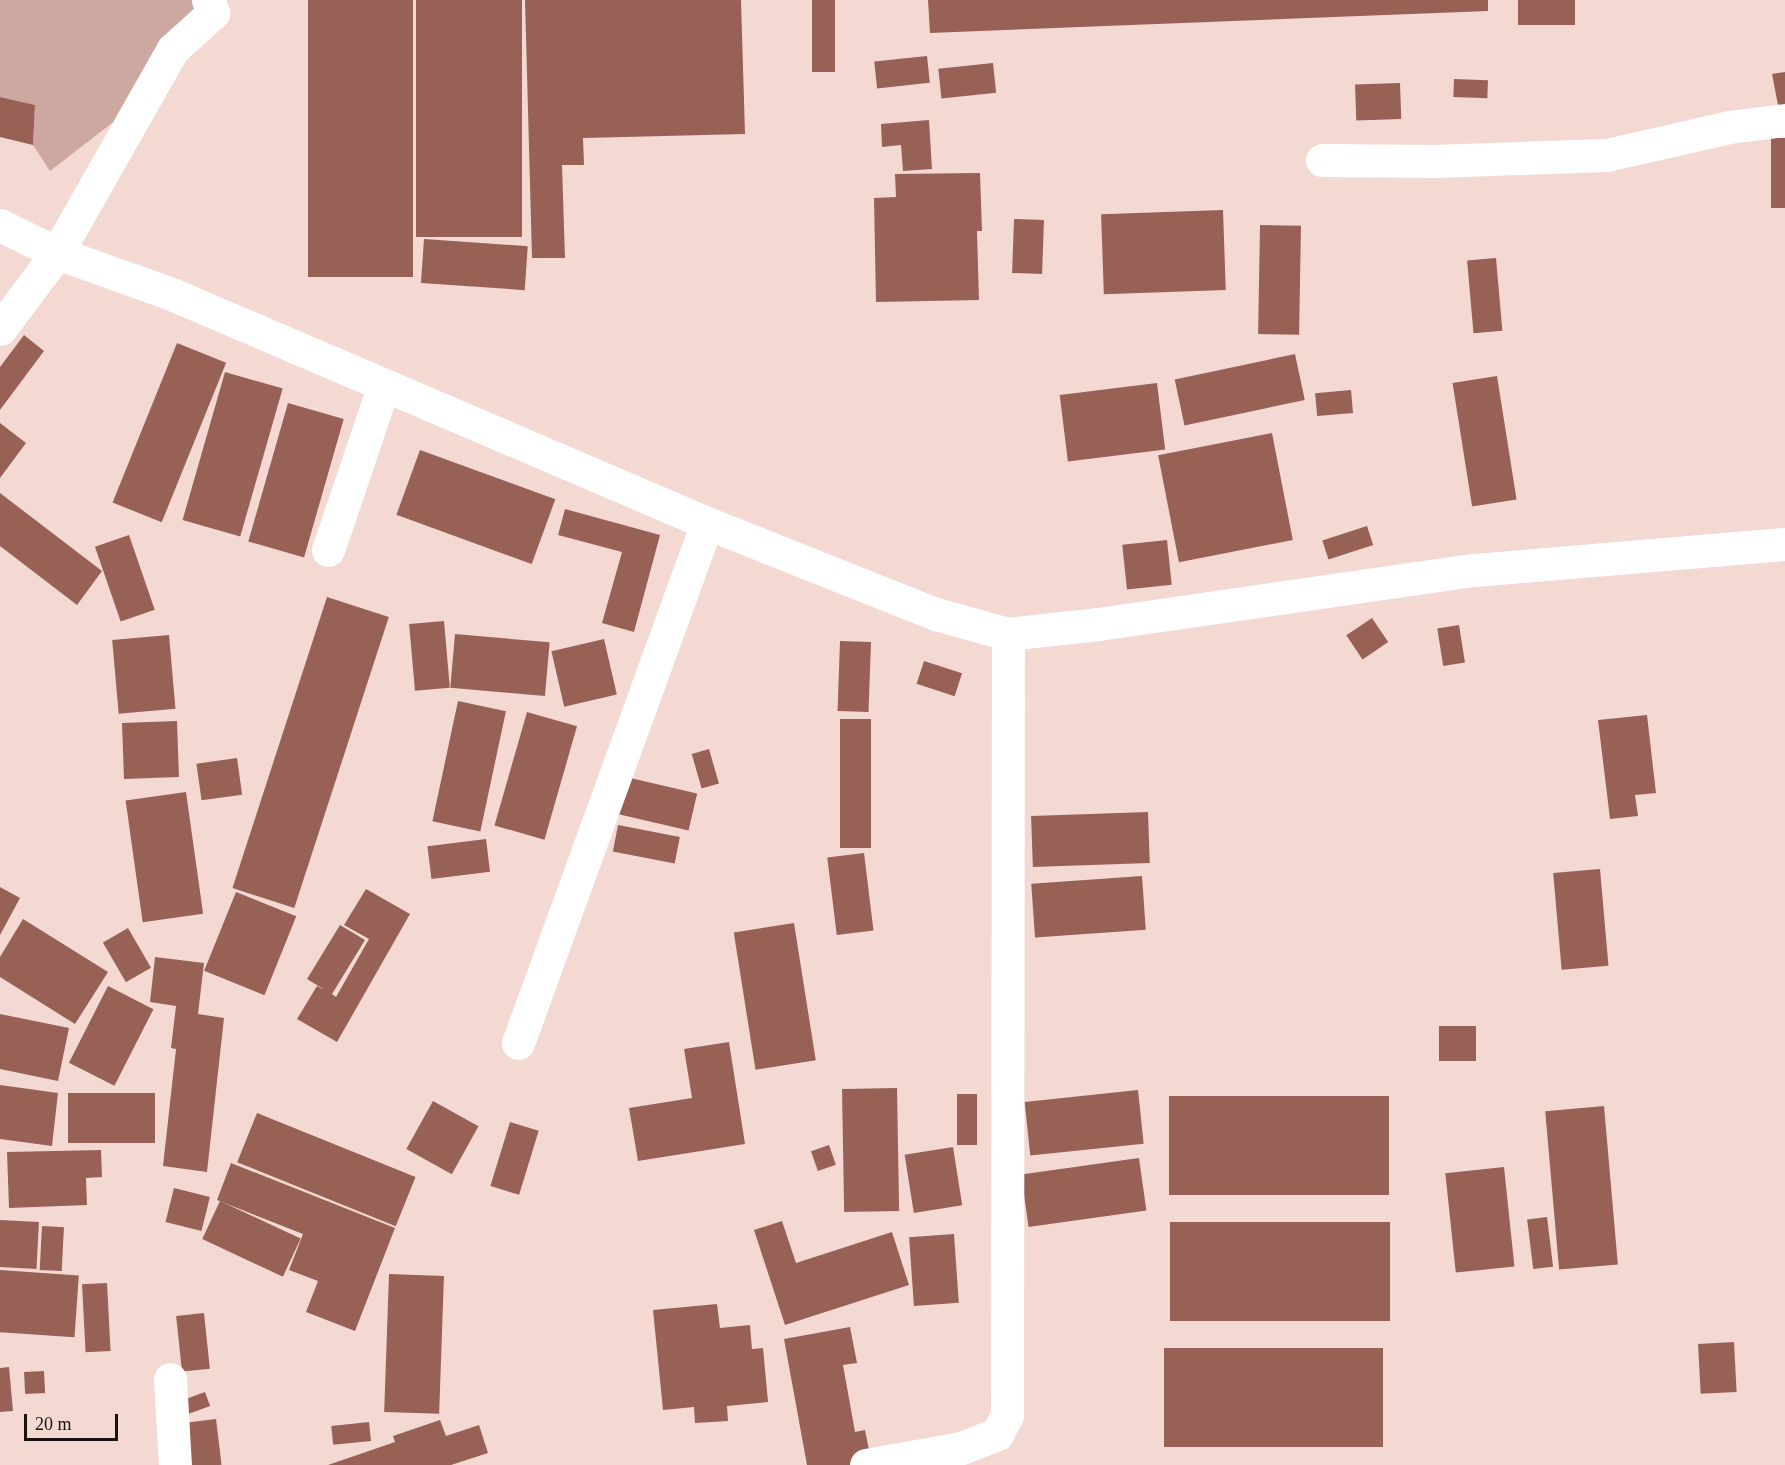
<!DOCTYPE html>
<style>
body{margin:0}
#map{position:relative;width:1785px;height:1465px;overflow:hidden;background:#f4d9d3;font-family:Georgia,serif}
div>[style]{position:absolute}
.green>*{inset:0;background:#cda8a0}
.building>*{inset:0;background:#976156;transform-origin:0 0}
.minor>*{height:33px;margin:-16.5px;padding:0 16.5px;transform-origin:16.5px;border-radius:16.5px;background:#fff}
span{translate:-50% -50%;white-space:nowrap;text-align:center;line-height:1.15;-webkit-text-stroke:6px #f4d9d3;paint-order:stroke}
.scale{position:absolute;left:24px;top:1414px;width:94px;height:27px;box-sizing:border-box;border:3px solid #1b1210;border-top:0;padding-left:8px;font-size:18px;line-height:21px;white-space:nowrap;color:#1b1210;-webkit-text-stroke:4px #f4d9d3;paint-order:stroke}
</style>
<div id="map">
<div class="green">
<i style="clip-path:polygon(0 0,192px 0,201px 10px,125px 113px,50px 171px,33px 145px,35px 105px,0 97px)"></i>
</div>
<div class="building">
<i style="left:308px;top:0;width:105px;height:277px"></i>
<i style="left:416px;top:0;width:106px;height:237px"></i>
<i style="clip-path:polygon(525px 0,741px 0,745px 134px,583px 138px,584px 165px,562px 165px,565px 258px,532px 258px)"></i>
<i style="left:812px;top:0;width:23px;height:72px"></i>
<i style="clip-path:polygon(928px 0,1488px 0,1488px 11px,930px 33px)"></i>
<i style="left:1518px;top:0;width:57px;height:25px"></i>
<i style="left:927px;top:56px;width:27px;height:53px;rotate:84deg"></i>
<i style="left:993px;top:63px;width:30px;height:55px;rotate:84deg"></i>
<i style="clip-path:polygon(1785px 72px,1785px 109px,1779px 110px,1772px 74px)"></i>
<i style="left:1454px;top:79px;width:34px;height:18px;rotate:2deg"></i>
<i style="left:1400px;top:83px;width:36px;height:45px;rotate:88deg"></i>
<i style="clip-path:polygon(0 97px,35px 105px,33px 145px,0 137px)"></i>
<i style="clip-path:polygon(929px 120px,932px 169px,903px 171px,901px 145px,882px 147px,881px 124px)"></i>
<i style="left:1771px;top:138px;width:14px;height:70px"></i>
<i style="clip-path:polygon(980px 173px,982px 231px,977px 231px,979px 300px,876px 302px,874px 198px,896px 197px,895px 174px)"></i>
<i style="left:1223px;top:210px;width:80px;height:122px;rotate:88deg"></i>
<i style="left:1014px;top:219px;width:30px;height:54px;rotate:2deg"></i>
<i style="left:1260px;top:225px;width:41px;height:109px;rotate:1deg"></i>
<i style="left:424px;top:239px;width:104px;height:44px;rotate:4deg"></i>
<i style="left:1496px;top:258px;width:73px;height:29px;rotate:85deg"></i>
<i style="clip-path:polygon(24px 335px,44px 351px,0 410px,0 367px)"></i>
<i style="left:177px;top:343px;width:53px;height:172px;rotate:22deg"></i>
<i style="left:1295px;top:354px;width:47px;height:123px;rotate:78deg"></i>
<i style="left:225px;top:372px;width:60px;height:154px;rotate:16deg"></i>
<i style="left:1497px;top:376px;width:125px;height:45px;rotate:81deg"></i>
<i style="left:1157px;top:383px;width:67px;height:98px;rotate:83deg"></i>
<i style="left:1351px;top:390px;width:23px;height:36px;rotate:85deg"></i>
<i style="left:288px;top:403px;width:58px;height:144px;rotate:16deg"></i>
<i style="clip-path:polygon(0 423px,26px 443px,0 478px)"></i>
<i style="left:1272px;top:433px;width:109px;height:116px;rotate:79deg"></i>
<i style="left:420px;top:450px;width:144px;height:69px;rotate:20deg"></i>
<i style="clip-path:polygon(0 493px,102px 571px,77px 605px,0 546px)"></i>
<i style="clip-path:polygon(565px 509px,660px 535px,634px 632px,602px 623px,622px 552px,558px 535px)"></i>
<i style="left:1367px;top:526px;width:20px;height:47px;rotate:72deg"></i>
<i style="left:129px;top:535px;width:79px;height:36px;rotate:71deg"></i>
<i style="left:1167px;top:540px;width:45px;height:45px;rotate:84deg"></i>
<i style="left:327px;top:597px;width:65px;height:306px;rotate:18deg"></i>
<i style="left:1372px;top:618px;width:29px;height:31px;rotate:56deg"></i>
<i style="left:444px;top:621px;width:67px;height:35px;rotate:85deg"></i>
<i style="left:1459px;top:625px;width:38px;height:22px;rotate:81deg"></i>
<i style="left:455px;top:634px;width:95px;height:54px;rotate:5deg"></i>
<i style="left:169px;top:635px;width:74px;height:57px;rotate:85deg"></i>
<i style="left:604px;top:639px;width:57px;height:54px;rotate:77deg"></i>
<i style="left:840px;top:641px;width:31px;height:70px;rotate:2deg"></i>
<i style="left:924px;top:661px;width:40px;height:24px;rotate:18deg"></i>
<i style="left:458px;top:701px;width:49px;height:123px;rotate:12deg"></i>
<i style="left:527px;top:712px;width:52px;height:118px;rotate:16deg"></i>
<i style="clip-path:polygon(1647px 715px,1656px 793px,1635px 795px,1638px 816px,1610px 819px,1598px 720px)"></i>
<i style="left:840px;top:719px;width:31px;height:129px"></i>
<i style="left:177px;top:721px;width:56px;height:55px;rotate:88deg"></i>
<i style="left:709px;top:749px;width:36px;height:18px;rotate:74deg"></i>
<i style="left:237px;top:758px;width:37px;height:41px;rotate:82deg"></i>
<i style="left:626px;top:777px;width:73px;height:38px;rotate:13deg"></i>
<i style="left:186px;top:792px;width:123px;height:61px;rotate:82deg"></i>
<i style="left:1148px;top:812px;width:51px;height:117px;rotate:88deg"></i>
<i style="left:618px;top:825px;width:63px;height:27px;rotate:11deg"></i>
<i style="left:486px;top:839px;width:33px;height:59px;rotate:83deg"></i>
<i style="left:864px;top:853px;width:78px;height:37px;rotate:83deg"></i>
<i style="left:1600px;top:869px;width:97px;height:47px;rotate:85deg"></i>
<i style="left:1142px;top:876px;width:54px;height:111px;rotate:86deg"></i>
<i style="clip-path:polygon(0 887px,20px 898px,0 935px)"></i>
<i style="clip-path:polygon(366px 889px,410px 914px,337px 1042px,297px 1019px,317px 986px,325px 990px,307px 979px,340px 925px,365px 940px,332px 994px,336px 997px,369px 939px,344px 925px)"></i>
<i style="left:236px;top:892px;width:65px;height:85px;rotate:22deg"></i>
<i style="clip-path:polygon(23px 919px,108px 972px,75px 1024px,0 977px,0 957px)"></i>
<i style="left:794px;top:923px;width:139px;height:61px;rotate:81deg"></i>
<i style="left:128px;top:928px;width:46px;height:29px;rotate:60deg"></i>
<i style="clip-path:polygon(155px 957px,204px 963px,198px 1014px,224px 1018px,207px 1172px,163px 1166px,176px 1049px,171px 1048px,176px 1006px,150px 1002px)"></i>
<i style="left:108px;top:986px;width:51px;height:86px;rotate:27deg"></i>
<i style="clip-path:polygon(0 1014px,69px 1028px,58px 1081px,0 1069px)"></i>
<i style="left:1439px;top:1026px;width:37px;height:35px"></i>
<i style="clip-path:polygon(729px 1042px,745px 1144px,638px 1161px,629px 1108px,692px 1098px,684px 1049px)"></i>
<i style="clip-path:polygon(0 1085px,58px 1093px,52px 1146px,0 1139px)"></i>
<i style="left:897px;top:1088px;width:123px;height:55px;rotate:89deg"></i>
<i style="left:1138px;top:1090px;width:54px;height:114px;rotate:84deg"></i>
<i style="left:155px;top:1093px;width:50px;height:87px;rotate:90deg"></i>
<i style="left:957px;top:1094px;width:20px;height:51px"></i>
<i style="left:1169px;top:1096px;width:220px;height:99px"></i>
<i style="left:433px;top:1101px;width:52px;height:55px;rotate:29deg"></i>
<i style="left:1604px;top:1106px;width:159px;height:59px;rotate:85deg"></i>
<i style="left:257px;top:1113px;width:171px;height:53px;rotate:22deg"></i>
<i style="left:510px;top:1122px;width:30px;height:67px;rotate:17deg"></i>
<i style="left:829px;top:1145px;width:21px;height:19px;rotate:71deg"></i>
<i style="left:953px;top:1147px;width:59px;height:49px;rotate:81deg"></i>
<i style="clip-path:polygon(101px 1150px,102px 1177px,86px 1178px,87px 1205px,9px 1208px,7px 1152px)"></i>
<i style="left:1139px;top:1158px;width:53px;height:119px;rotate:82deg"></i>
<i style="clip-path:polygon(231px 1163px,395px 1228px,355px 1331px,306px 1312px,318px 1281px,289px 1270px,303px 1234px,217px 1200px)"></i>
<i style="left:1504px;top:1167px;width:100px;height:59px;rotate:84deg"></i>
<i style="left:174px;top:1188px;width:37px;height:35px;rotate:14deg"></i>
<i style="left:220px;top:1201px;width:89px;height:42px;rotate:25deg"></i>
<i style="left:1547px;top:1217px;width:50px;height:20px;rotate:83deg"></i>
<i style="left:0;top:1220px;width:39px;height:47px;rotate:3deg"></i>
<i style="clip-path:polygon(782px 1221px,796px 1263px,892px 1232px,909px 1285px,785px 1325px,754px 1230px)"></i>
<i style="left:1170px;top:1222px;width:220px;height:99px"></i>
<i style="left:42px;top:1226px;width:22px;height:44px;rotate:3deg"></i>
<i style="left:954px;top:1234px;width:69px;height:45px;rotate:86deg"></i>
<i style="left:0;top:1270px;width:79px;height:62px;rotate:4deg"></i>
<i style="left:389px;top:1274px;width:55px;height:138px;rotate:2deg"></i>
<i style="left:107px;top:1283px;width:68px;height:25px;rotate:87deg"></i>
<i style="clip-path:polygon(717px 1304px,720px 1328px,750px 1325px,752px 1349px,763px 1348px,768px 1402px,727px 1406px,728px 1421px,695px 1423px,694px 1407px,663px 1410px,653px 1310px)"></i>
<i style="left:204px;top:1313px;width:56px;height:28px;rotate:84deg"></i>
<i style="clip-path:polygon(850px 1327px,857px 1363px,843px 1365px,855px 1432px,865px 1430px,872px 1465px,807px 1465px,784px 1339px)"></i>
<i style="left:1734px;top:1342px;width:50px;height:36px;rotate:87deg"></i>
<i style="left:1164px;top:1348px;width:219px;height:99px"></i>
<i style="clip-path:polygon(9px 1367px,13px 1411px,0 1412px,0 1368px)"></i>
<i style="left:44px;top:1371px;width:22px;height:20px;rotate:87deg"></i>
<i style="left:205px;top:1392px;width:15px;height:27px;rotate:70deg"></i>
<i style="left:216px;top:1419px;width:46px;height:35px;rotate:83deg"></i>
<i style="clip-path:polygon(440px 1420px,446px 1436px,479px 1425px,488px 1453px,451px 1465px,328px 1465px,395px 1442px,393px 1436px)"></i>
<i style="left:369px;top:1422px;width:19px;height:38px;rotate:84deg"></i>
</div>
<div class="minor">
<i style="left:1322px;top:160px;width:112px;rotate:0.5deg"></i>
<i style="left:1434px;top:161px;width:173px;rotate:-2deg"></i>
<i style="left:1607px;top:155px;width:125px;rotate:-12.9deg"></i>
<i style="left:1729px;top:127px;width:56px;rotate:-7.1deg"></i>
<i style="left:0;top:225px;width:64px;rotate:26.2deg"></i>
<i style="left:57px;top:253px;width:124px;rotate:19.7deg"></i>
<i style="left:174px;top:295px;width:580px;rotate:23.16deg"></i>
<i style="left:707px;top:523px;width:246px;rotate:21.7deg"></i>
<i style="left:936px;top:614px;width:75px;rotate:15.5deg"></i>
<i style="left:1008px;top:634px;width:91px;rotate:-6.3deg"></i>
<i style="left:1098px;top:624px;width:381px;rotate:-8.2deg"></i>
<i style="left:1475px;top:570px;width:311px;rotate:-4.8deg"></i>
<i style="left:0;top:329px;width:95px;rotate:-53.1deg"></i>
<i style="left:57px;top:253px;width:235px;rotate:-60.4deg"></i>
<i style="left:173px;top:49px;width:54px;rotate:-42deg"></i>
<i style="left:213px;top:13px;width:14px;rotate:-111deg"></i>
<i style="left:328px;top:550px;width:174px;rotate:-71.3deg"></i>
<i style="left:518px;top:1043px;width:553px;rotate:-70.03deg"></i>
<i style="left:170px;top:1379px;width:86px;rotate:86.7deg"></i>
<i style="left:866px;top:1465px;width:97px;rotate:-10.1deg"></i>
<i style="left:961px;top:1448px;width:39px;rotate:-21deg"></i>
<i style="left:997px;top:1434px;width:21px;rotate:-62deg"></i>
<i style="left:1007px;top:1415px;width:781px;rotate:-89.93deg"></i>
</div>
<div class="scale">20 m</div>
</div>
